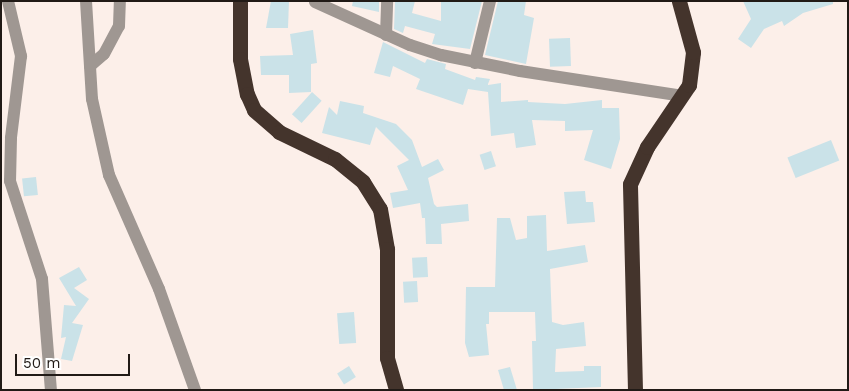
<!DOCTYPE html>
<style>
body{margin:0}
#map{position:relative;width:849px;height:391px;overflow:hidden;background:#fcefe9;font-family:"Work Sans",sans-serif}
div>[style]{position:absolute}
.building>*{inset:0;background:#cae2e8;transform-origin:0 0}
.minor>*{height:12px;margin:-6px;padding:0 6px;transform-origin:6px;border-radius:6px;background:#9f9792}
.highway>*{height:15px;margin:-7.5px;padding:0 7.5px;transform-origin:7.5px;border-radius:7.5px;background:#44342c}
span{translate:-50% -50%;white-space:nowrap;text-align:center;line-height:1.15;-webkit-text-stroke:5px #fff;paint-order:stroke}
.frame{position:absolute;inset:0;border:2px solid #211a16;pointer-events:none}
.scale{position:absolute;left:15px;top:354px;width:115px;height:22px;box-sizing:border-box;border:2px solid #211a16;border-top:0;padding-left:6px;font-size:15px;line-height:18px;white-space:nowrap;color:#211a16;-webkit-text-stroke:4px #fff;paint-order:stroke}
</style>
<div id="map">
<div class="building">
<i style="clip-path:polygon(271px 1px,289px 1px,288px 28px,266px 28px)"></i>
<i style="clip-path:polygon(353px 1px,379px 1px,379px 12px,352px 6px)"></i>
<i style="clip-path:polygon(395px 1px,415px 1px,412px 13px,441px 21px,441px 1px,482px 1px,470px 49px,432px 44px,435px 34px,405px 26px,403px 33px,394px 29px)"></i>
<i style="clip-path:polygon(498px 1px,526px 1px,524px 15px,534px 18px,526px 64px,485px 55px)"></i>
<i style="clip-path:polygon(743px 1px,833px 1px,833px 4px,803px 13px,784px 26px,782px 21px,764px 29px,751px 48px,738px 39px,751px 19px)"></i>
<i style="clip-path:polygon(313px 30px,317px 63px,311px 64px,311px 92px,289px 93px,289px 75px,261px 75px,260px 56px,293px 55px,290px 34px)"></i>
<i style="left:570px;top:38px;width:28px;height:21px;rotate:88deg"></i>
<i style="clip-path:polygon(383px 42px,425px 63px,427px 59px,446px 64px,445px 69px,475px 80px,476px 77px,490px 79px,488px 84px,488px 85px,501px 83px,501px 102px,528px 100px,528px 102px,565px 104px,602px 100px,602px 108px,619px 108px,620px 139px,611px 169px,584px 160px,593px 130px,565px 131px,565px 121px,532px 120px,536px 145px,516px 148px,514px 133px,491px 136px,488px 92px,468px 89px,463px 105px,416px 89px,420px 79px,393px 66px,390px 77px,374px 73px)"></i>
<i style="left:312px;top:92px;width:13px;height:30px;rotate:42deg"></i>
<i style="clip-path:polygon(340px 101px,364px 106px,363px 113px,396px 124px,412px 140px,422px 167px,438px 159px,444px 170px,428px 178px,434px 204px,437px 207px,468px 204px,469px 221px,441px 224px,442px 244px,426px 244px,425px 218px,422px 218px,420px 203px,393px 208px,390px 193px,408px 190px,397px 166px,409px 160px,376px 127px,370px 145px,322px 133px,329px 107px,337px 115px)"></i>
<i style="left:831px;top:140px;width:22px;height:47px;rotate:68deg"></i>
<i style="left:491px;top:151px;width:16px;height:12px;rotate:72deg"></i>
<i style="left:36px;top:177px;width:18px;height:14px;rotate:84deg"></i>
<i style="clip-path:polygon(585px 191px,586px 202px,593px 202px,595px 222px,567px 224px,564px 192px)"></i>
<i style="clip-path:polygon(546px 215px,547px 251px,585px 245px,588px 262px,550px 269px,552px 322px,563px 325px,584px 322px,586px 346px,556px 349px,555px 372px,584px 371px,584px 366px,601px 366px,601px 387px,533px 390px,532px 341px,536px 341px,535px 312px,489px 312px,489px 324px,486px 324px,489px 355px,469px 357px,465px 343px,466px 287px,495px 287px,497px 218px,510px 218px,516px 240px,527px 238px,527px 216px)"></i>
<i style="left:427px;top:257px;width:20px;height:15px;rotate:87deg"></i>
<i style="clip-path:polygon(79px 267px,87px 280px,74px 288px,89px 299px,72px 323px,83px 325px,72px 361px,61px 359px,66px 337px,61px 338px,64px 305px,76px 306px,59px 278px)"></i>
<i style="left:417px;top:281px;width:21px;height:14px;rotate:87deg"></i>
<i style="left:354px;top:312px;width:31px;height:17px;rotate:86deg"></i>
<i style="left:349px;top:366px;width:13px;height:14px;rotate:58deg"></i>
<i style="clip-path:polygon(510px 367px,517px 390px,504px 390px,498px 370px)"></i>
</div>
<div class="minor">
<i style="left:8px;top:1px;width:57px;rotate:76.7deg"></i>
<i style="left:21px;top:56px;width:83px;rotate:97deg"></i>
<i style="left:11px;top:138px;width:43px;rotate:91.3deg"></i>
<i style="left:10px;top:181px;width:103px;rotate:71.9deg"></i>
<i style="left:42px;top:279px;width:111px;rotate:85.4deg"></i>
<i style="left:86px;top:1px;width:98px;rotate:86.5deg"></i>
<i style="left:92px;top:99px;width:78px;rotate:77.4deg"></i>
<i style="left:109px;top:175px;width:124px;rotate:66.3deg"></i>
<i style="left:159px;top:289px;width:107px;rotate:70.4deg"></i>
<i style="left:315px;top:2px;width:104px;rotate:24.4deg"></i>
<i style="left:410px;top:45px;width:33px;rotate:18deg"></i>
<i style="left:441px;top:55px;width:81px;rotate:11.4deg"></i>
<i style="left:520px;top:71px;width:165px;rotate:8.7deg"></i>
<i style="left:386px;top:35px;width:34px;rotate:-88deg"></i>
<i style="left:475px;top:63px;width:64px;rotate:-76.4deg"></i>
<i style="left:90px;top:66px;width:18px;rotate:-41deg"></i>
<i style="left:104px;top:54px;width:32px;rotate:-62deg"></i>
<i style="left:119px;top:26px;width:25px;rotate:-88deg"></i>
</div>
<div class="highway">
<i style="left:240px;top:1px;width:58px;rotate:90deg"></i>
<i style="left:240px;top:59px;width:36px;rotate:79deg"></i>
<i style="left:247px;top:94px;width:17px;rotate:66deg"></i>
<i style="left:254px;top:110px;width:33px;rotate:41deg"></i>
<i style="left:279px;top:132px;width:62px;rotate:25.7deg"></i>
<i style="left:335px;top:159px;width:36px;rotate:39deg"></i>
<i style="left:363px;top:182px;width:32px;rotate:58deg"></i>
<i style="left:380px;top:209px;width:41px;rotate:80.1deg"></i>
<i style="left:387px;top:249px;width:109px;rotate:90deg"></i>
<i style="left:387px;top:358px;width:33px;rotate:74deg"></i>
<i style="left:635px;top:390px;width:206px;rotate:-91.4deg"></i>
<i style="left:630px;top:184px;width:41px;rotate:-65.3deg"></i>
<i style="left:647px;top:147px;width:75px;rotate:-55.9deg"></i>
<i style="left:689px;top:85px;width:33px;rotate:-83deg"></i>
<i style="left:693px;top:52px;width:53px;rotate:-105.4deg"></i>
</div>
<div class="frame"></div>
<div class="scale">50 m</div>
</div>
